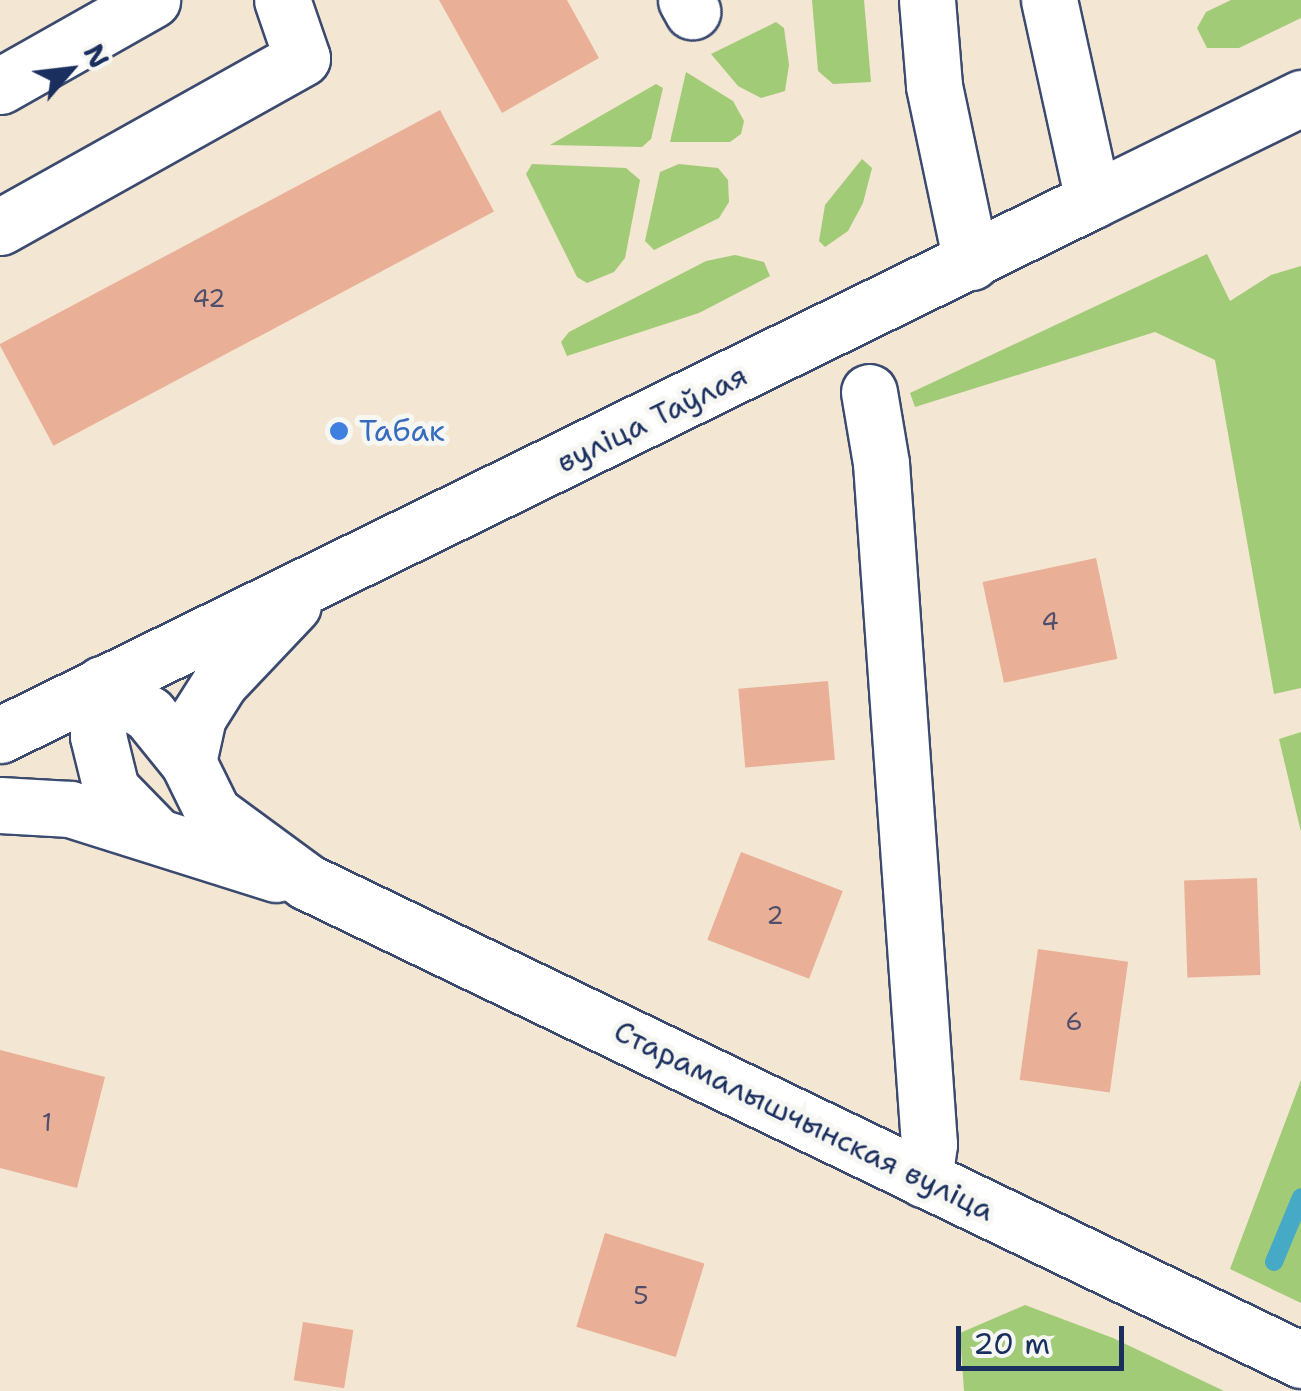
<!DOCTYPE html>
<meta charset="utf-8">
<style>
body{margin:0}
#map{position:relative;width:1301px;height:1391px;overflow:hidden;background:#f3e6d2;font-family:"Shantell Sans",sans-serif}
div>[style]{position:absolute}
.green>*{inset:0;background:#a2cb77}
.stream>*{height:18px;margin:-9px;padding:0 9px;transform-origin:9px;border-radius:9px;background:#46a9c5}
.building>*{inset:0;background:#eab097;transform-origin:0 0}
.roads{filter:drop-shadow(2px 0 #3b4a6f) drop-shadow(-2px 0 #3b4a6f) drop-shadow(0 2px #3b4a6f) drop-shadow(0 -2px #3b4a6f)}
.minor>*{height:55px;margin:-27.5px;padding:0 27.5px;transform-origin:27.5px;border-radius:27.5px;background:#fff}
.major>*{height:55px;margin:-27.5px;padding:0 27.5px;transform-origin:27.5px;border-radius:27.5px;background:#fff}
.dots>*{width:28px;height:28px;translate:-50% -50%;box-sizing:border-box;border:5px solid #f6f6f2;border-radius:50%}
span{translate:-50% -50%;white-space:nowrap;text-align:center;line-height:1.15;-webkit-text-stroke:10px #f6f6f2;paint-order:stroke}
.number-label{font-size:25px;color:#4f4f6c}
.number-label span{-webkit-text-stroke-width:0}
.street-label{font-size:30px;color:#1b2f5e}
.shop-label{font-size:30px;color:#366cbe}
.left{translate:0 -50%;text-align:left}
.north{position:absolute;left:20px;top:20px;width:100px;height:100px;-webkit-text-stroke:8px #f6f6f2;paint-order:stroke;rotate:62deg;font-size:28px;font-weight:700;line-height:40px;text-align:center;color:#1b2f5e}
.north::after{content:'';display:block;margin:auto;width:35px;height:45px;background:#1b2f5e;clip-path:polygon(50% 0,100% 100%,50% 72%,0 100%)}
.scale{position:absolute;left:956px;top:1326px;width:168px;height:45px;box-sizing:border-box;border:5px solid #1b2f5e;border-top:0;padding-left:12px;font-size:30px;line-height:35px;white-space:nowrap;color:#1b2f5e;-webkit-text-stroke:8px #f6f6f2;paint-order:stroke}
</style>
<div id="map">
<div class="green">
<i style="clip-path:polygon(812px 0,864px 0,871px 82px,833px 84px,818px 71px)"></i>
<i style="clip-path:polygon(1231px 0,1301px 0,1301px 18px,1239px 48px,1207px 48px,1197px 28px,1206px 12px)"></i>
<i style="clip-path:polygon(776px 22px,784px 28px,789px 65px,785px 91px,761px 98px,738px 86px,711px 54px)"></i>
<i style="clip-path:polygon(686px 72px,733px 101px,744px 121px,741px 134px,730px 142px,670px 142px)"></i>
<i style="clip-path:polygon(656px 84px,663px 88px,651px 139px,642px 147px,550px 145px)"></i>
<i style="clip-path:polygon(862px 159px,872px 168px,863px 203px,848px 231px,825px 247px,819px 241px,825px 205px)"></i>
<i style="clip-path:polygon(532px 164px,626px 168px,640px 180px,625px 258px,614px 272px,587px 283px,577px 277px,526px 174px)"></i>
<i style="clip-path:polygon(679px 164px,718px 168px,728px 180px,729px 202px,719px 218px,654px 250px,645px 241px,660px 172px)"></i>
<i style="clip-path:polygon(1207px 254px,1230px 301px,1271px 275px,1301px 266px,1301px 688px,1274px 694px,1215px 360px,1155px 332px,915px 407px,910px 393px)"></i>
<i style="clip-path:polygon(735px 255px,764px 262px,770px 276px,699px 313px,567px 356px,561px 342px,569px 332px,706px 261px)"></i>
<i style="clip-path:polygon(1301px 732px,1301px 832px,1279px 739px)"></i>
<i style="clip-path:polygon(1301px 1080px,1301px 1303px,1230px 1269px)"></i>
<i style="clip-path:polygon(1025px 1305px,1113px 1338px,1224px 1391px,964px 1391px,960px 1333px)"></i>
</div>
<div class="stream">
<i style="left:1274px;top:1262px;width:70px;rotate:-67.4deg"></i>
</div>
<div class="building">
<i style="clip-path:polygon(439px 0,567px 0,599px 58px,502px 113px)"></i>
<i style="left:440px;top:110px;width:115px;height:499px;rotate:62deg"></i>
<i style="left:1096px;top:558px;width:103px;height:116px;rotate:78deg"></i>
<i style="left:828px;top:681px;width:79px;height:90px;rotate:85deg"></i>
<i style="left:741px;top:852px;width:109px;height:94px;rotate:21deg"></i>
<i style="left:1257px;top:878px;width:97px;height:73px;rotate:88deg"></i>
<i style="left:1038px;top:949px;width:91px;height:132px;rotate:8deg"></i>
<i style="clip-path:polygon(0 1050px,105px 1077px,77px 1188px,0 1168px)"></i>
<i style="left:605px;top:1233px;width:104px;height:98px;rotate:17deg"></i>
<i style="left:303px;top:1322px;width:51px;height:59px;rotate:9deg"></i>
</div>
<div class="roads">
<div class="minor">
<i style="left:686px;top:0;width:13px;rotate:61deg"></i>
<i style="left:0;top:86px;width:175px;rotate:-29.5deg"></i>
<i style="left:1093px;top:200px;width:232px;rotate:-26.1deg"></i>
<i style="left:0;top:227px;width:346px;rotate:-29.2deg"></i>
<i style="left:302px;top:58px;width:61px;rotate:-109deg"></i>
<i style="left:869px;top:392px;width:72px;rotate:80.4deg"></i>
<i style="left:881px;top:463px;width:683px;rotate:85.97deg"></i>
<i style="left:929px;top:1144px;width:36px;rotate:98deg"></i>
</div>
<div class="major">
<i style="left:927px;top:0;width:86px;rotate:85.3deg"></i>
<i style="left:934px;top:86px;width:180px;rotate:78.1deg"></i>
<i style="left:102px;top:684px;width:56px;rotate:32.6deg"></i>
<i style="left:149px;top:714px;width:62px;rotate:50.9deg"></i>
<i style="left:188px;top:762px;width:57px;rotate:63.9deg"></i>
<i style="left:213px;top:813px;width:117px;rotate:36.3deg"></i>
<i style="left:307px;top:882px;width:1103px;rotate:25.68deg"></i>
<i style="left:102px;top:684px;width:52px;rotate:94.4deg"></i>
<i style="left:98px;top:736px;width:55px;rotate:76.2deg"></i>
<i style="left:111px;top:789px;width:59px;rotate:45.7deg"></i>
<i style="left:0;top:735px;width:1217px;rotate:-26.08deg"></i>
<i style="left:1093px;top:200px;width:205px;rotate:-102.4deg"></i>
<i style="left:188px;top:762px;width:46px;rotate:-77.5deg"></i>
<i style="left:198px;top:717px;width:41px;rotate:-57.8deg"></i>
<i style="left:220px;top:682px;width:106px;rotate:-46.5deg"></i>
<i style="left:0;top:805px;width:70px;rotate:3.3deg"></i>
<i style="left:70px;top:809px;width:216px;rotate:17.5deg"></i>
</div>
</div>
<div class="dots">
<i style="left:339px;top:431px;background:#3f7fe0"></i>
</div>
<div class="number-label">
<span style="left:209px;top:298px">42</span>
<span style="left:1050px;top:621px">4</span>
<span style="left:775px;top:915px">2</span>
<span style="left:1074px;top:1021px">6</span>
<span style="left:47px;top:1122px">1</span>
<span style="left:641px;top:1295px">5</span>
</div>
<div class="street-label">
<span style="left:652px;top:419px;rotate:-26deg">вуліца Таўлая</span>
<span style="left:804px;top:1121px;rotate:26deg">Старамалышчынская вуліца</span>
</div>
<div class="shop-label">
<span class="left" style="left:359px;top:431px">Табак</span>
</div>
<div class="north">N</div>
<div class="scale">20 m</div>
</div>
